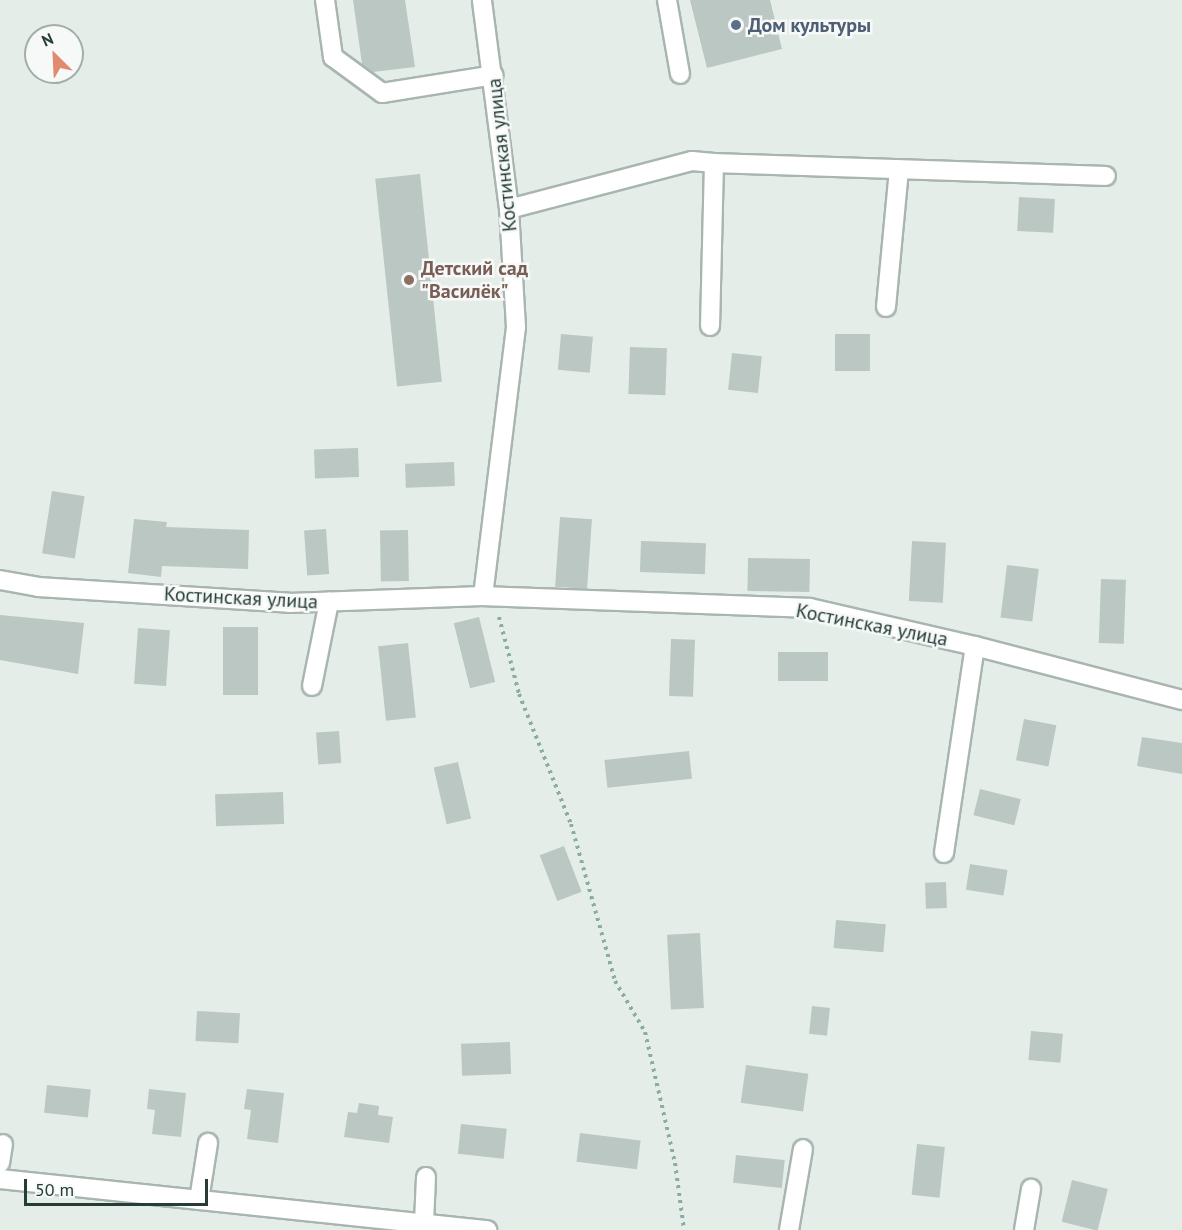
<!DOCTYPE html>
<meta charset="utf-8">
<style>
body{margin:0}
#map{position:relative;width:1182px;height:1230px;overflow:hidden;background:#e5ede9;font-family:"PT Sans",sans-serif}
div>[style]{position:absolute}
.building>*{inset:0;background:#bbc7c2;transform-origin:0 0}
.path>*{height:4px;margin-top:-2px;transform-origin:0;background:repeating-linear-gradient(90deg,#8aada1 0 3px,transparent 0 7.5px)}
.roads{filter:drop-shadow(2px 0 #a8b5b0) drop-shadow(-2px 0 #a8b5b0) drop-shadow(0 2px #a8b5b0) drop-shadow(0 -2px #a8b5b0)}
.minor>*{height:18px;margin:-9px;padding:0 9px;transform-origin:9px;border-radius:9px;background:#fff}
.dots>*{width:16px;height:16px;translate:-50% -50%;box-sizing:border-box;border:3px solid #f6f9f8;border-radius:50%}
span{translate:-50% -50%;white-space:nowrap;text-align:center;line-height:1.15;-webkit-text-stroke:5px #f6f9f8;paint-order:stroke}
.service-label{font-size:20px;color:#4e5e75;font-weight:700}
.left{translate:0 -50%;text-align:left}
.street-label{font-size:20px;color:#263d37}
.education-label{font-size:20px;color:#785e54;font-weight:700}
.north{position:absolute;left:24px;top:24px;width:60px;height:60px;box-sizing:border-box;background:#f6f9f8;border:2px solid #a3aeab;border-radius:50%;rotate:336deg;font-size:16px;font-weight:700;line-height:24px;text-align:center;color:#263d37}
.north::after{content:'';display:block;margin:auto;width:21px;height:27px;background:#e28a6e;clip-path:polygon(50% 0,100% 100%,50% 72%,0 100%)}
.scale{position:absolute;left:24px;top:1179px;width:184px;height:27px;box-sizing:border-box;border:3px solid #263d37;border-top:0;padding-left:8px;font-size:18px;line-height:21px;white-space:nowrap;color:#263d37;-webkit-text-stroke:4px #f6f9f8;paint-order:stroke}
</style>
<div id="map">
<div class="building">
<i style="clip-path:polygon(353px 0,405px 0,415px 67px,373px 72px,362px 64px)"></i>
<i style="clip-path:polygon(690px 0,770px 0,782px 49px,707px 68px)"></i>
<i style="left:420px;top:174px;width:209px;height:45px;rotate:84deg"></i>
<i style="left:1019px;top:197px;width:36px;height:34px;rotate:3deg"></i>
<i style="left:561px;top:334px;width:32px;height:36px;rotate:5deg"></i>
<i style="left:835px;top:334px;width:35px;height:37px"></i>
<i style="left:630px;top:347px;width:37px;height:47px;rotate:2deg"></i>
<i style="left:732px;top:353px;width:30px;height:37px;rotate:6deg"></i>
<i style="left:358px;top:448px;width:29px;height:44px;rotate:88deg"></i>
<i style="left:454px;top:462px;width:24px;height:49px;rotate:88deg"></i>
<i style="left:52px;top:491px;width:33px;height:63px;rotate:9deg"></i>
<i style="left:560px;top:517px;width:32px;height:70px;rotate:4deg"></i>
<i style="clip-path:polygon(134px 519px,167px 522px,166px 527px,249px 530px,248px 569px,162px 566px,161px 577px,128px 573px)"></i>
<i style="left:326px;top:529px;width:45px;height:22px;rotate:86deg"></i>
<i style="left:408px;top:530px;width:51px;height:28px;rotate:89deg"></i>
<i style="left:641px;top:541px;width:65px;height:31px;rotate:2deg"></i>
<i style="left:912px;top:541px;width:34px;height:60px;rotate:3deg"></i>
<i style="left:748px;top:558px;width:62px;height:33px;rotate:1deg"></i>
<i style="left:1007px;top:565px;width:32px;height:53px;rotate:7deg"></i>
<i style="left:1101px;top:579px;width:25px;height:64px;rotate:2deg"></i>
<i style="clip-path:polygon(0 615px,84px 623px,78px 674px,0 660px)"></i>
<i style="left:479px;top:617px;width:67px;height:26px;rotate:76deg"></i>
<i style="left:223px;top:627px;width:35px;height:68px"></i>
<i style="left:138px;top:628px;width:32px;height:56px;rotate:4deg"></i>
<i style="left:671px;top:639px;width:24px;height:57px;rotate:2deg"></i>
<i style="left:408px;top:643px;width:75px;height:30px;rotate:84deg"></i>
<i style="left:828px;top:652px;width:29px;height:50px;rotate:90deg"></i>
<i style="left:1024px;top:719px;width:33px;height:42px;rotate:11deg"></i>
<i style="left:339px;top:731px;width:32px;height:23px;rotate:86deg"></i>
<i style="clip-path:polygon(1142px 737px,1182px 743px,1182px 774px,1137px 766px)"></i>
<i style="left:689px;top:751px;width:28px;height:85px;rotate:84deg"></i>
<i style="left:458px;top:762px;width:58px;height:25px;rotate:77deg"></i>
<i style="left:980px;top:789px;width:42px;height:27px;rotate:14deg"></i>
<i style="left:283px;top:792px;width:32px;height:68px;rotate:88deg"></i>
<i style="left:564px;top:846px;width:49px;height:26px;rotate:69deg"></i>
<i style="left:970px;top:864px;width:38px;height:26px;rotate:9deg"></i>
<i style="left:946px;top:882px;width:26px;height:21px;rotate:88deg"></i>
<i style="left:836px;top:920px;width:50px;height:28px;rotate:5deg"></i>
<i style="left:700px;top:933px;width:75px;height:33px;rotate:87deg"></i>
<i style="left:812px;top:1006px;width:18px;height:28px;rotate:6deg"></i>
<i style="left:197px;top:1011px;width:43px;height:30px;rotate:3deg"></i>
<i style="left:1031px;top:1031px;width:32px;height:29px;rotate:5deg"></i>
<i style="left:510px;top:1042px;width:32px;height:49px;rotate:88deg"></i>
<i style="left:746px;top:1065px;width:63px;height:38px;rotate:8deg"></i>
<i style="left:47px;top:1085px;width:44px;height:28px;rotate:6deg"></i>
<i style="clip-path:polygon(149px 1089px,186px 1093px,181px 1137px,152px 1134px,155px 1110px,147px 1109px)"></i>
<i style="clip-path:polygon(247px 1089px,284px 1093px,278px 1143px,247px 1139px,251px 1110px,244px 1109px)"></i>
<i style="clip-path:polygon(359px 1103px,379px 1106px,378px 1115px,393px 1117px,389px 1143px,344px 1137px,348px 1112px,357px 1113px)"></i>
<i style="left:461px;top:1124px;width:46px;height:30px;rotate:6deg"></i>
<i style="left:580px;top:1133px;width:61px;height:29px;rotate:7deg"></i>
<i style="left:917px;top:1144px;width:28px;height:51px;rotate:6deg"></i>
<i style="left:736px;top:1155px;width:49px;height:28px;rotate:6deg"></i>
<i style="left:1072px;top:1180px;width:37px;height:43px;rotate:14deg"></i>
</div>
<div class="path">
<i style="left:499px;top:617px;width:80px;rotate:75.4deg"></i>
<i style="left:519px;top:694px;width:140px;rotate:68.2deg"></i>
<i style="left:571px;top:824px;width:163px;rotate:74.3deg"></i>
<i style="left:615px;top:981px;width:59px;rotate:59.5deg"></i>
<i style="left:645px;top:1032px;width:134px;rotate:77.1deg"></i>
<i style="left:675px;top:1163px;width:68px;rotate:82.3deg"></i>
</div>
<div class="roads">
<div class="minor">
<i style="left:325px;top:0;width:58px;rotate:82deg"></i>
<i style="left:333px;top:57px;width:61px;rotate:36.3deg"></i>
<i style="left:382px;top:93px;width:113px;rotate:-9.1deg"></i>
<i style="left:667px;top:0;width:75px;rotate:80deg"></i>
<i style="left:714px;top:163px;width:392px;rotate:1.9deg"></i>
<i style="left:509px;top:209px;width:189px;rotate:-14.7deg"></i>
<i style="left:692px;top:161px;width:22px;rotate:5deg"></i>
<i style="left:714px;top:163px;width:163px;rotate:91.4deg"></i>
<i style="left:886px;top:307px;width:138px;rotate:-84.6deg"></i>
<i style="left:0;top:580px;width:39px;rotate:10deg"></i>
<i style="left:38px;top:587px;width:252px;rotate:3.6deg"></i>
<i style="left:289px;top:603px;width:194px;rotate:-2.1deg"></i>
<i style="left:483px;top:596px;width:271px;rotate:-83deg"></i>
<i style="left:516px;top:327px;width:118px;rotate:-93.4deg"></i>
<i style="left:509px;top:209px;width:211px;rotate:-97.4deg"></i>
<i style="left:483px;top:596px;width:327px;rotate:2.1deg"></i>
<i style="left:810px;top:608px;width:169px;rotate:13deg"></i>
<i style="left:975px;top:646px;width:214px;rotate:14.6deg"></i>
<i style="left:312px;top:686px;width:86px;rotate:-78.6deg"></i>
<i style="left:944px;top:853px;width:209px;rotate:-81.5deg"></i>
<i style="left:0;top:1163px;width:19px;rotate:-81deg"></i>
<i style="left:0;top:1179px;width:490px;rotate:6deg"></i>
<i style="left:199px;top:1200px;width:58px;rotate:-81deg"></i>
<i style="left:424px;top:1223px;width:46px;rotate:-87.5deg"></i>
<i style="left:789px;top:1230px;width:82px;rotate:-80.2deg"></i>
<i style="left:1024px;top:1230px;width:42px;rotate:-80.3deg"></i>
</div>
</div>
<div class="dots">
<i style="left:736px;top:25px;background:#5c6f8a"></i>
<i style="left:409px;top:280px;background:#8d6e63"></i>
</div>
<div class="service-label">
<span class="left" style="left:748px;top:25px">Дом культуры</span>
</div>
<div class="street-label">
<span style="left:502px;top:155px;rotate:-96deg">Костинская улица</span>
<span style="left:241px;top:598px;rotate:3deg">Костинская улица</span>
<span style="left:872px;top:625px;rotate:11deg">Костинская улица</span>
</div>
<div class="education-label">
<span class="left" style="left:421px;top:280px">Детский сад<br>"Василёк"</span>
</div>
<div class="north">N</div>
<div class="scale">50 m</div>
</div>
